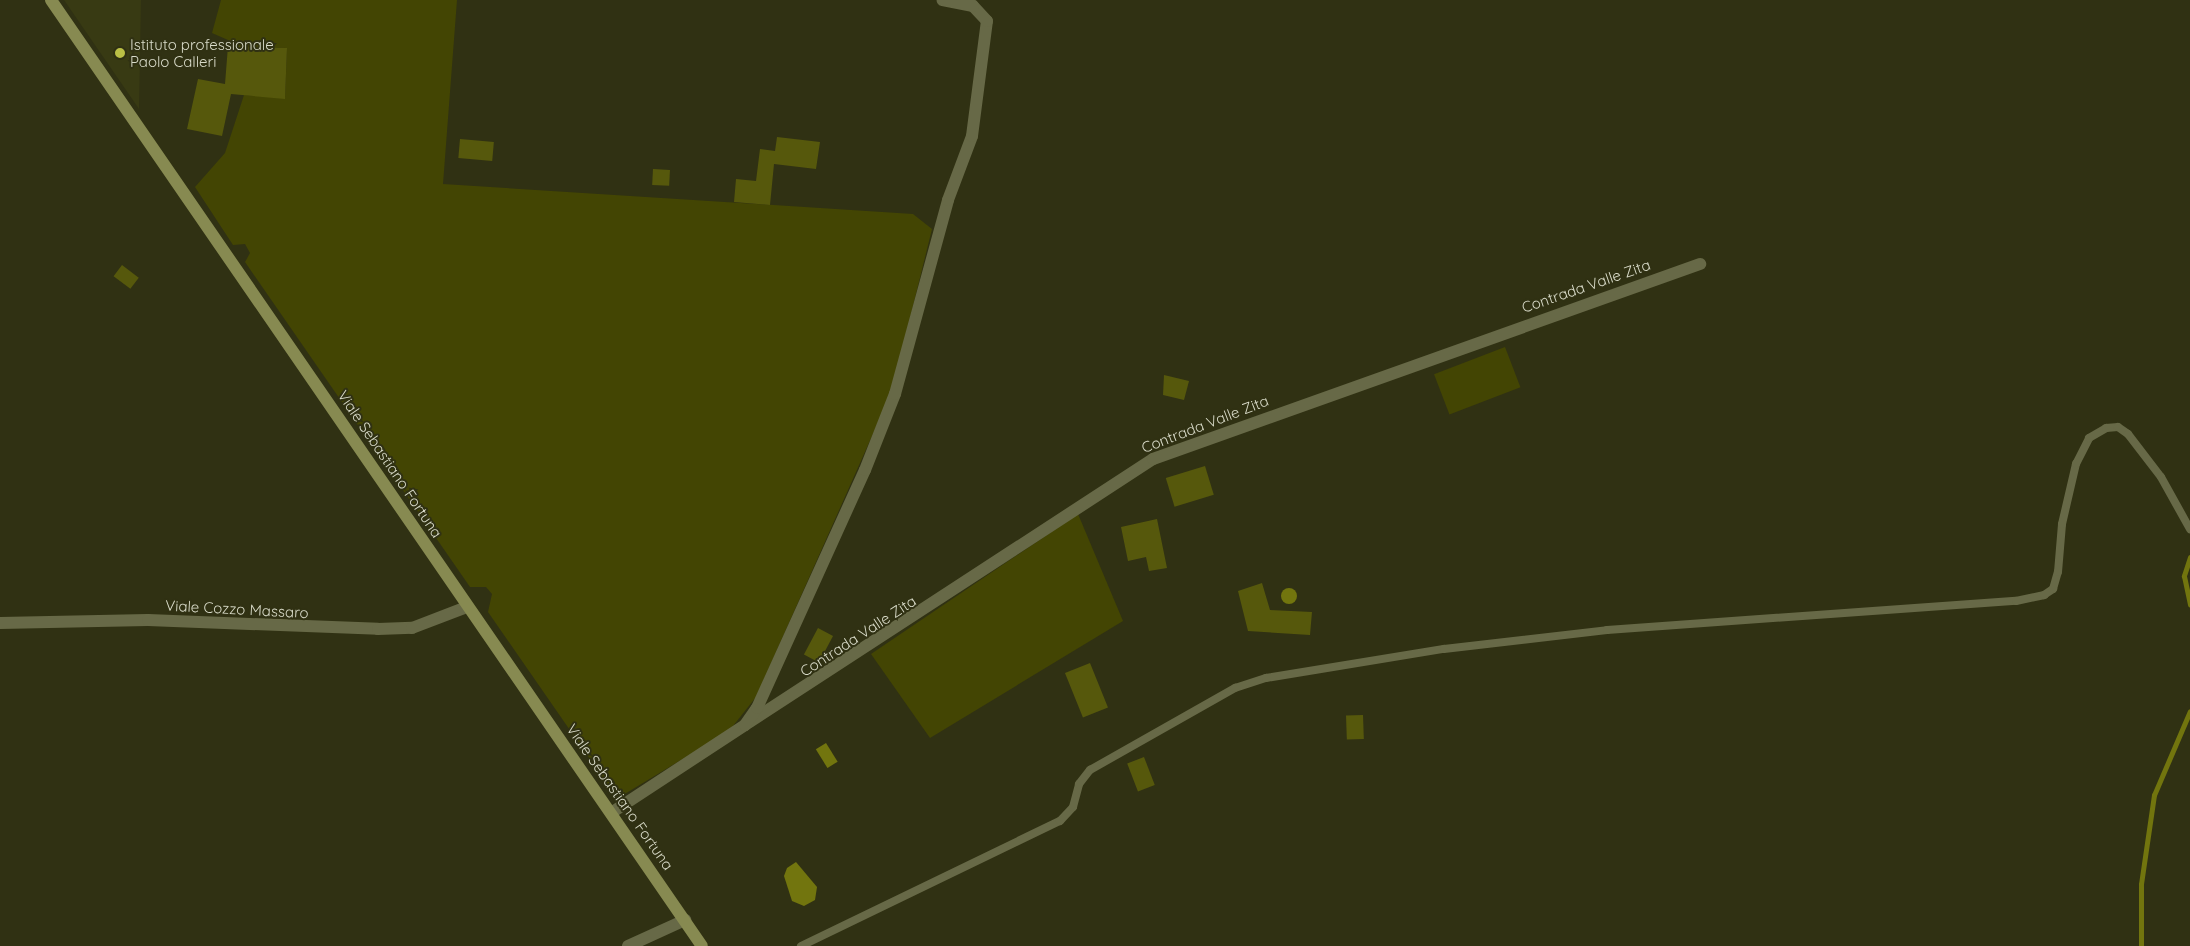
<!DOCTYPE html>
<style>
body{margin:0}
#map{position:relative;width:2190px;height:946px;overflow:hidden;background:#303113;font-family:Quicksand,sans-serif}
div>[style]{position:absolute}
.built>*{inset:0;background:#383a13}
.green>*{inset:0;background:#434503;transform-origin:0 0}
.water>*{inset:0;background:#72750e;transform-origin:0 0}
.round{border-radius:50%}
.stream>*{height:5px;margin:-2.5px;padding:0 2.5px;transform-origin:2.5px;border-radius:2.5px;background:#72750e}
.building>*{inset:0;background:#56580c;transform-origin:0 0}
.lane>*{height:8px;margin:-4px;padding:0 4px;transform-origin:4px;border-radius:4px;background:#676947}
.street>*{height:12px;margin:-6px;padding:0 6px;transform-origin:6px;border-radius:6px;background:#676947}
.secondary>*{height:12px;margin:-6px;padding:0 6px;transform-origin:6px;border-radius:6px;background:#878a51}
.dots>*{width:14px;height:14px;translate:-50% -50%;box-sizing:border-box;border:2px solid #303113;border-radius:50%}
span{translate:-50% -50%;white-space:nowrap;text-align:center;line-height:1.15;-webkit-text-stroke:4px #303113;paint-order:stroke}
.poi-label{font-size:15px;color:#d9dbc9}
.left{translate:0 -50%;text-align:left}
.street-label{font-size:15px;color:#d9dbc9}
</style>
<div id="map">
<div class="built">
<i style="clip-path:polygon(64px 0,141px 0,139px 109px)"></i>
</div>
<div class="green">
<i style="clip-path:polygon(221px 0,457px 0,443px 184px,913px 214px,932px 229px,892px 391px,756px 697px,729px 731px,623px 795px,610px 788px,488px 612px,492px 594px,486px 587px,470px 587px,245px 262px,250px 253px,245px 244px,233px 245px,195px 187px,225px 153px,244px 95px,285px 98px,287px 48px,227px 46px,228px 40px,212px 33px)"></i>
<i style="left:1505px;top:347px;width:43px;height:76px;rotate:69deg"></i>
<i style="clip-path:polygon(1078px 514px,1123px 621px,930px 738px,871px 654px)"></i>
</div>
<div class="water">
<i class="round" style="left:1281px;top:588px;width:16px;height:16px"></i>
<i style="left:826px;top:743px;width:22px;height:12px;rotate:58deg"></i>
<i style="clip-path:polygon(796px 862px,817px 887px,815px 900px,804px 906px,792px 901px,784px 876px,787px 868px)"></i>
</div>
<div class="stream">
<i style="left:2190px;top:557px;width:20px;rotate:108deg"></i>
<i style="left:2184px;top:576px;width:29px;rotate:78deg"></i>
<i style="left:2141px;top:946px;width:62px;rotate:-90deg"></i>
<i style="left:2141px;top:884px;width:90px;rotate:-81.7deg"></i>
<i style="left:2154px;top:795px;width:91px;rotate:-66.8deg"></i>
</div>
<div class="building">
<i style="clip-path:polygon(228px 46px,287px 48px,285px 99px,231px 94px,222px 136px,187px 129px,198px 79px,225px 84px)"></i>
<i style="clip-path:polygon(777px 137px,820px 142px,816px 169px,774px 164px,770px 205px,734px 202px,736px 179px,756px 181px,760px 149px,775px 151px)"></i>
<i style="left:460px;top:139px;width:34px;height:19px;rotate:5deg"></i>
<i style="left:653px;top:169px;width:17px;height:16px;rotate:3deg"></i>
<i style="left:122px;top:265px;width:21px;height:14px;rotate:37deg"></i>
<i style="clip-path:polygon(1164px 375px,1189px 381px,1184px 400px,1163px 395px)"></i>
<i style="left:1205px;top:466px;width:30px;height:41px;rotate:73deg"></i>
<i style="clip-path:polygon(1157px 519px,1167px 568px,1149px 571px,1146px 557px,1128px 561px,1121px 527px)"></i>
<i style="clip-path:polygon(1262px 583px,1270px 610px,1312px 612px,1310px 635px,1248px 631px,1238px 591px)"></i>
<i style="left:818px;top:628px;width:17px;height:30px;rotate:28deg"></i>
<i style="left:1090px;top:663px;width:48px;height:27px;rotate:68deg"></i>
<i style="left:1363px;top:715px;width:24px;height:17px;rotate:88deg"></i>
<i style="left:1144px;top:757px;width:30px;height:18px;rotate:69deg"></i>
</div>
<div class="lane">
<i style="left:801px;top:946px;width:288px;rotate:-25.8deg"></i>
<i style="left:1060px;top:821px;width:19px;rotate:-47deg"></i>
<i style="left:1073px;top:807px;width:24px;rotate:-75deg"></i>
<i style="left:1079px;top:784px;width:18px;rotate:-52deg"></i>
<i style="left:1090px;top:770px;width:167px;rotate:-29.5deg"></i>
<i style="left:1235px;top:688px;width:33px;rotate:-18deg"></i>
<i style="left:1266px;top:678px;width:180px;rotate:-9.3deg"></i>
<i style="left:1444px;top:649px;width:164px;rotate:-6.6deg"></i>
<i style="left:1607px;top:630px;width:410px;rotate:-4.1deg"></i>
<i style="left:2016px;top:601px;width:29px;rotate:-12deg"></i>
<i style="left:2044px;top:595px;width:11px;rotate:-34deg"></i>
<i style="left:2053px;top:589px;width:18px;rotate:-74deg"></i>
<i style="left:2058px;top:572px;width:48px;rotate:-85.2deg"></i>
<i style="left:2062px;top:524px;width:62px;rotate:-76.9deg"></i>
<i style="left:2076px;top:464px;width:29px;rotate:-63deg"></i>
<i style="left:2089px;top:438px;width:20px;rotate:-30deg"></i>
<i style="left:2106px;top:428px;width:12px;rotate:-5deg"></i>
<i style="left:2118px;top:427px;width:12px;rotate:35deg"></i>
<i style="left:2128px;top:434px;width:54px;rotate:52.5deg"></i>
<i style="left:2161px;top:477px;width:60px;rotate:60.9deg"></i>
</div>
<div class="street">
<i style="left:0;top:623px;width:148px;rotate:-1.2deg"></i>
<i style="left:148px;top:620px;width:230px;rotate:2.2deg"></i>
<i style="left:378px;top:629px;width:34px;rotate:-2deg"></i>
<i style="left:412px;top:628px;width:59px;rotate:-20.9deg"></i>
<i style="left:745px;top:725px;width:487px;rotate:-33.1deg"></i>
<i style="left:1153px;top:459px;width:581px;rotate:-19.62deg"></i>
<i style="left:611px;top:813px;width:160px;rotate:-33.3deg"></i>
<i style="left:745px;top:725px;width:21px;rotate:-55deg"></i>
<i style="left:757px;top:708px;width:261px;rotate:-65.6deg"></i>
<i style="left:865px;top:470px;width:82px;rotate:-68.5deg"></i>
<i style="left:895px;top:394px;width:201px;rotate:-74.7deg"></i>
<i style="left:948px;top:200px;width:68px;rotate:-69.4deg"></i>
<i style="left:972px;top:136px;width:116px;rotate:-82.6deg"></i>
<i style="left:987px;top:21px;width:21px;rotate:-133deg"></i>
<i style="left:973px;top:6px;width:31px;rotate:-169deg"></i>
<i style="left:628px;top:946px;width:63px;rotate:-24.5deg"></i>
</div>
<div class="secondary">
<i style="left:51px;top:0;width:1148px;rotate:55.47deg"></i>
</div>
<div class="dots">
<i style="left:120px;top:53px;background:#bbc045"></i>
</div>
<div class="poi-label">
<span class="left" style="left:130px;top:53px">Istituto professionale<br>Paolo Calleri</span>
</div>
<div class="street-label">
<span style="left:1586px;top:286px;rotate:-19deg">Contrada Valle Zita</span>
<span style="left:1205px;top:424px;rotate:-21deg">Contrada Valle Zita</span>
<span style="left:390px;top:464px;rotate:56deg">Viale Sebastiano Fortuna</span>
<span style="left:237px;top:609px;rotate:3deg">Viale Cozzo Massaro</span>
<span style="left:858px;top:636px;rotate:-33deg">Contrada Valle Zita</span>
<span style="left:620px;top:797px;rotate:55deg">Viale Sebastiano Fortuna</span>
</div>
</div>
